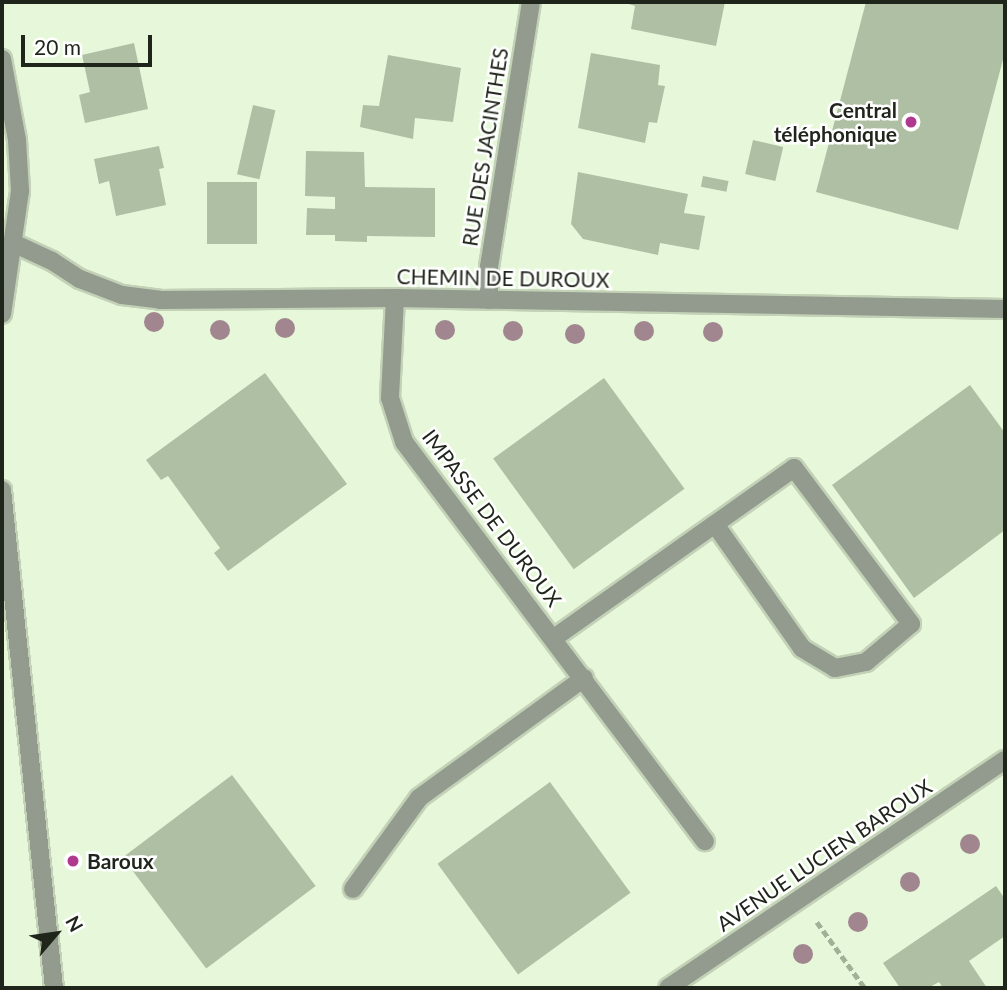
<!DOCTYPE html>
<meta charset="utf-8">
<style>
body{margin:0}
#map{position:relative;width:1007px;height:990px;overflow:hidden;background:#e7f8da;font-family:Lato,sans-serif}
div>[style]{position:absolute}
.building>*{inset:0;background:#afbfa3;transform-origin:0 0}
.path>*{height:4.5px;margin-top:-2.25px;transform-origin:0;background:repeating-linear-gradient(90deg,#a3b098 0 7px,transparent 0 10.5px)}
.roads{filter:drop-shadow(2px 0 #c3d2b7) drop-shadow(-2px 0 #c3d2b7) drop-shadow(0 2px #c3d2b7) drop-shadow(0 -2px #c3d2b7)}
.minor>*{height:18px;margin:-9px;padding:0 9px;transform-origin:9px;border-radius:9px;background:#939a8e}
.tertiary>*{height:18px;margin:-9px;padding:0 9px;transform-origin:9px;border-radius:9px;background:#939a8e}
.trees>*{width:20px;height:20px;margin:-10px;border-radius:50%;background:#a18690}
.dots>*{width:19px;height:19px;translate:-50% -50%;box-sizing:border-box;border:4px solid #fff;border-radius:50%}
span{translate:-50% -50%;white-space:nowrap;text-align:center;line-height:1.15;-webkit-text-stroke:5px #fff;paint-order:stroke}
.poi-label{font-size:21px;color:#1f251a;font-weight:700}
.right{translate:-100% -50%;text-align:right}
.left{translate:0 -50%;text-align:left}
.street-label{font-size:21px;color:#1f251a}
.frame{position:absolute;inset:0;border:4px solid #1f251a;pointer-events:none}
.north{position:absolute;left:21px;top:899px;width:70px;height:70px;-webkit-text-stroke:5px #fff;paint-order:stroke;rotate:61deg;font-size:19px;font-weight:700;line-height:28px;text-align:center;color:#1f251a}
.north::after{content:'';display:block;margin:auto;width:24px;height:32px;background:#1f251a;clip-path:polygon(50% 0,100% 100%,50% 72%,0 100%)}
.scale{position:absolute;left:21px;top:35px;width:131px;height:32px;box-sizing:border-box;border:4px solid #1f251a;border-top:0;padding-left:9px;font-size:21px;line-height:24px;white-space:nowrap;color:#1f251a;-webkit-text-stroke:5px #fff;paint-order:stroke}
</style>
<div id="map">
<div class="building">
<i style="clip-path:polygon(622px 2px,725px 2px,716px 46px,631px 29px,635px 6px)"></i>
<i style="clip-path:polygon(866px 2px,1005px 2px,1005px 52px,958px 230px,816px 192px)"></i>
<i style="clip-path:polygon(134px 43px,148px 109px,85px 123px,79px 95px,90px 92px,82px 55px)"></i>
<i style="clip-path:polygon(591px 53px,660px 65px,658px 85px,665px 86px,657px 123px,649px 122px,645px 143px,578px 128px)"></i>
<i style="clip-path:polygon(388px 55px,461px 68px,453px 122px,415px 118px,413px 139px,360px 127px,363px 105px,379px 106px)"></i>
<i style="left:253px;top:105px;width:23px;height:71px;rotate:13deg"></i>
<i style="left:753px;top:140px;width:31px;height:35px;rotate:13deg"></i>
<i style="clip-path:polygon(159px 146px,164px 168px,159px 169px,166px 205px,116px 216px,109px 181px,99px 184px,94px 159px)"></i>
<i style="clip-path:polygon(306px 151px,364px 152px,365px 187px,435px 188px,435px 237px,367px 236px,367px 242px,335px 241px,335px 235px,306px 235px,307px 208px,335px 209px,335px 197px,305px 196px)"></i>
<i style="clip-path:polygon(578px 172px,688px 194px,684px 213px,705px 216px,699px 250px,660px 243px,658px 255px,583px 239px,571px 224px)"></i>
<i style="left:703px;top:176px;width:26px;height:11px;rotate:11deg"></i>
<i style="left:207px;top:182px;width:50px;height:62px"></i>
<i style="clip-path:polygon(265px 373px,347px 484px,228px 571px,214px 553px,220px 548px,168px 476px,161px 480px,146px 460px)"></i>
<i style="left:604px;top:378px;width:137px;height:137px;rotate:54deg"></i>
<i style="clip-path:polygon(970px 385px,1005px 433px,1005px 530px,914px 598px,832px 485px)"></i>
<i style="left:232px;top:775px;width:139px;height:137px;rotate:53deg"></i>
<i style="left:550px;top:782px;width:137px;height:139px;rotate:54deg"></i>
<i style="clip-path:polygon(996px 886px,1005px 899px,1005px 936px,969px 961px,987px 988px,943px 988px,939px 982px,928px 988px,900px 988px,883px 963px)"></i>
</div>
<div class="path">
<i style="left:817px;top:922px;width:82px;rotate:54deg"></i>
</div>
<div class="roads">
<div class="minor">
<i style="left:2px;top:59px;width:82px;rotate:79.5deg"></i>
<i style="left:17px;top:140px;width:51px;rotate:86.6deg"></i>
<i style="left:20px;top:191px;width:124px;rotate:98.3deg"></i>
<i style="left:13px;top:243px;width:43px;rotate:24.8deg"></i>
<i style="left:52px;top:261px;width:33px;rotate:33deg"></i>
<i style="left:80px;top:279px;width:45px;rotate:20.9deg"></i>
<i style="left:122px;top:295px;width:38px;rotate:7deg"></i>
<i style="left:160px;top:300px;width:235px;rotate:-0.5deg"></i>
<i style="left:395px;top:298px;width:610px;rotate:1.03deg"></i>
<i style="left:395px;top:298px;width:100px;rotate:92.9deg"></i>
<i style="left:390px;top:398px;width:46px;rotate:72.3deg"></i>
<i style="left:404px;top:442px;width:500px;rotate:53deg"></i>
<i style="left:489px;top:300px;width:33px;rotate:-90deg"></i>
<i style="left:489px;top:267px;width:268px;rotate:-81deg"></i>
<i style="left:2px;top:490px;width:501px;rotate:84.04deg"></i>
<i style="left:554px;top:638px;width:197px;rotate:-35.3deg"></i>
<i style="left:715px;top:524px;width:97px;rotate:-35.3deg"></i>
<i style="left:794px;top:468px;width:195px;rotate:53.1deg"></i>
<i style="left:911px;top:624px;width:59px;rotate:139.8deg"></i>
<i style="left:866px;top:662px;width:32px;rotate:169deg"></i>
<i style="left:835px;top:668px;width:39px;rotate:-149deg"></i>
<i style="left:802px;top:648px;width:151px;rotate:-125.1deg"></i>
<i style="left:353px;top:889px;width:112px;rotate:-54deg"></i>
<i style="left:419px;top:798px;width:204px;rotate:-36deg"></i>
</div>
<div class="tertiary">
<i style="left:668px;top:988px;width:407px;rotate:-34.1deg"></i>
</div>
</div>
<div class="trees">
<i style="left:154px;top:322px"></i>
<i style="left:285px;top:328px"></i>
<i style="left:220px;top:330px"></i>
<i style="left:445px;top:330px"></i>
<i style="left:513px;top:331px"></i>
<i style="left:644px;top:331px"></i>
<i style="left:713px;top:332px"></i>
<i style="left:575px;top:334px"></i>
<i style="left:970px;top:844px"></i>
<i style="left:910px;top:882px"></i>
<i style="left:858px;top:922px"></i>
<i style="left:803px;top:954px"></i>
</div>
<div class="dots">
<i style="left:911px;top:122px;background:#b0398f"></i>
<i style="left:73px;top:861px;background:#b0398f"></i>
</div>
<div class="poi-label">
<span class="right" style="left:897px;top:122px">Central<br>téléphonique</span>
<span class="left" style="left:87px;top:861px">Baroux</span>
</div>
<div class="street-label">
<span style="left:485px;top:147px;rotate:-81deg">RUE DES JACINTHES</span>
<span style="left:503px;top:278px;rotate:1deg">CHEMIN DE DUROUX</span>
<span style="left:492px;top:518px;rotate:53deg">IMPASSE DE DUROUX</span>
<span style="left:824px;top:855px;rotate:-34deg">AVENUE LUCIEN BAROUX</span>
</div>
<div class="frame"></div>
<div class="north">N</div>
<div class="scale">20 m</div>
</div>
